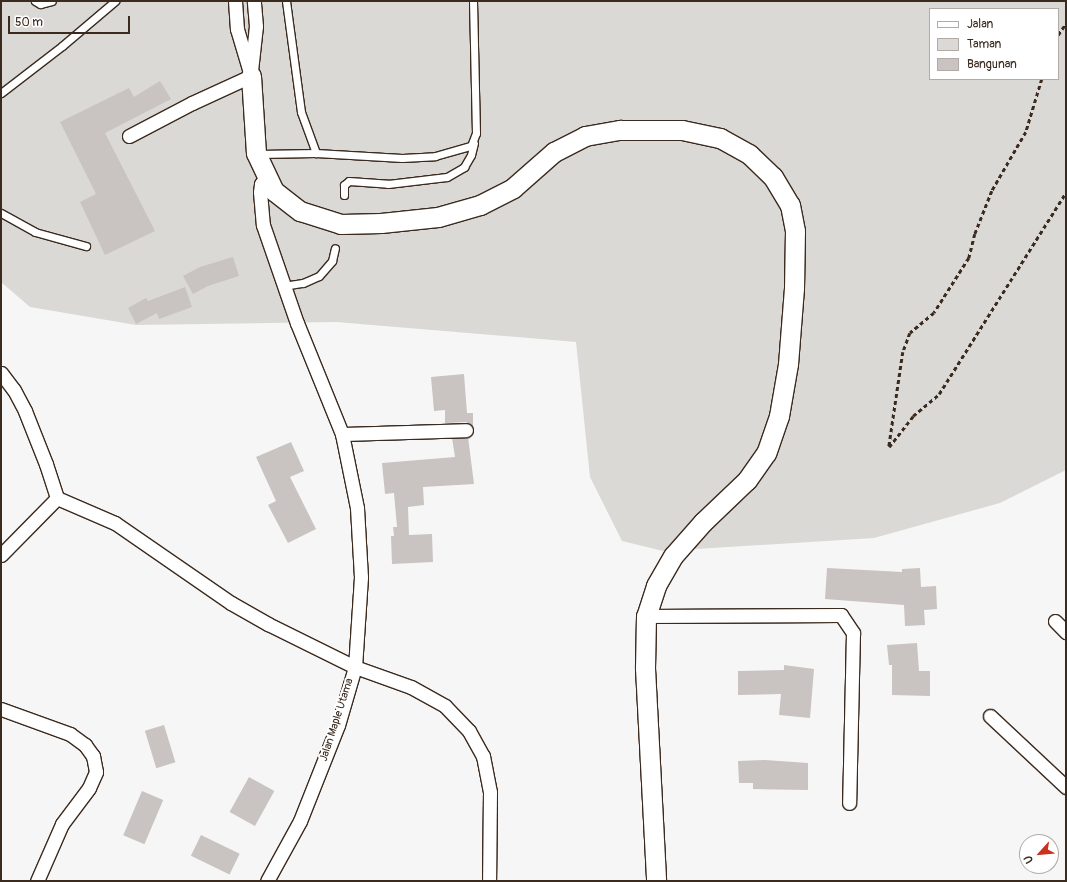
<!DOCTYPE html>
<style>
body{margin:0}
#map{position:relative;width:1067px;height:882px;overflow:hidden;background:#f7f6f6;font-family:Pangolin,sans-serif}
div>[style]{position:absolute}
.green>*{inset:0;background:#dbd9d6}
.building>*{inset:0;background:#c9c3c1;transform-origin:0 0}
.path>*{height:2.5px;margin-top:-1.25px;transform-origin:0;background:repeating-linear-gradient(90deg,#3b2a1e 0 4px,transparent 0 7px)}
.roads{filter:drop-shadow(1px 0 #3b2a1e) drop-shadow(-1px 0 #3b2a1e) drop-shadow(0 1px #3b2a1e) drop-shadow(0 -1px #3b2a1e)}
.lane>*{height:7px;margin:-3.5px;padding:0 3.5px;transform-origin:3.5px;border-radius:3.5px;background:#fff}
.street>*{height:13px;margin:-6.5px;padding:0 6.5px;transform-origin:6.5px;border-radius:6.5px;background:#fff}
.secondary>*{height:19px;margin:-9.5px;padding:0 9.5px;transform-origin:9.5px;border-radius:9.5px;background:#fff}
span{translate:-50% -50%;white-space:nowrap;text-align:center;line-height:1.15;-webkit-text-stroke:4px #fff;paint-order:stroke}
.street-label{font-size:11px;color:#3b2a1e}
.frame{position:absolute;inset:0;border:2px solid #3b2a1e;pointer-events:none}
.legend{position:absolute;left:929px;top:8px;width:130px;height:72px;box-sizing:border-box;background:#fff;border:1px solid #b1aaa5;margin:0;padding:5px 7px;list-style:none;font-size:12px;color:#3b2a1e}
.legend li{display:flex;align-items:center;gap:8px;height:20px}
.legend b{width:20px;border:1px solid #b1aaa5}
.north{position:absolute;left:1019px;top:834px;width:40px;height:40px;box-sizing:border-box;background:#fff;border:1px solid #b1aaa5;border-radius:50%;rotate:243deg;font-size:11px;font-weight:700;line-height:16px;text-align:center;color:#3b2a1e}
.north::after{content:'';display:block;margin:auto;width:14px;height:18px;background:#c8321e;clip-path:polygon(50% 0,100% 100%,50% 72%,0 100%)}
.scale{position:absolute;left:8px;top:16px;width:122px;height:18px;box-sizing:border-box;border:2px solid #3b2a1e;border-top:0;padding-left:5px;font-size:12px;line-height:14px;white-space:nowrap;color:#3b2a1e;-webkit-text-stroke:3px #fff;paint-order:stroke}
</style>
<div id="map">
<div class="green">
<i style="clip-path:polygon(evenodd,1px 1px,1066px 1px,1066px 470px,1000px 503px,874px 538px,663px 551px,622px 541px,590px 477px,576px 342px,336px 322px,136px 325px,30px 307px,1px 282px,1px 1px,930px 9px,1058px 9px,1058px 79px,930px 79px,930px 9px)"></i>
</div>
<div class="building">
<i style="clip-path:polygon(160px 81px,171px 99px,105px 133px,155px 231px,105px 255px,80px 202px,96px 194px,60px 122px,129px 88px,134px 97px)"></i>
<i style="clip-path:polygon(233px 257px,239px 276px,208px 286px,193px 294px,183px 276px,200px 267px)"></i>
<i style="clip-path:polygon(185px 287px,192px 307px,159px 319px,157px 313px,136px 324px,128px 308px,146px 298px,148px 301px)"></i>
<i style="clip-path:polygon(464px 374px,467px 413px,473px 413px,473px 427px,466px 422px,445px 423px,445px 410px,434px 411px,431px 377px)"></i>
<i style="clip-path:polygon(468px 437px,474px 484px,423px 487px,424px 505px,408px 507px,409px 535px,432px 534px,433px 562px,392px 564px,391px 536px,394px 536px,393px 527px,397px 527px,394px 493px,385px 494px,382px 463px,455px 457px,452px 438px)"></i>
<i style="clip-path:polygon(291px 442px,304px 471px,290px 477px,316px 529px,288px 543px,268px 505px,276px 501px,256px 457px)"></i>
<i style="clip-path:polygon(827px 568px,902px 572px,902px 569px,920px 568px,921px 587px,936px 586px,937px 609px,924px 610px,925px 625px,905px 626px,904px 605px,825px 599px)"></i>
<i style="clip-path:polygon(917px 643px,919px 671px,930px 671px,930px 696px,892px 695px,892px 665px,889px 665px,887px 645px)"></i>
<i style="clip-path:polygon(784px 665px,814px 669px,810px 718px,779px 715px,781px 694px,738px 695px,738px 671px,784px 670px)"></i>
<i style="left:164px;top:725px;width:39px;height:20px;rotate:73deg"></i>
<i style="clip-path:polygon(765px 760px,808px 763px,808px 790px,753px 789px,753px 783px,739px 783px,738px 761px)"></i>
<i style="left:249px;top:777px;width:29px;height:40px;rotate:29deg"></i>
<i style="left:142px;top:791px;width:23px;height:48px;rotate:23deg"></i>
<i style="left:201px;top:835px;width:43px;height:23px;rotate:26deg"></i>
</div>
<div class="path">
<i style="left:1058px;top:35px;width:14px;rotate:-56deg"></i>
<i style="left:1042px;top:79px;width:55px;rotate:106.8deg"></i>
<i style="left:1026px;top:132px;width:68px;rotate:120deg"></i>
<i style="left:992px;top:191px;width:46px;rotate:111.6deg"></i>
<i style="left:975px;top:234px;width:25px;rotate:104deg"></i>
<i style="left:969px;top:258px;width:65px;rotate:122.5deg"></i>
<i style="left:934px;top:313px;width:31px;rotate:140deg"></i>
<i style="left:910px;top:333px;width:20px;rotate:110deg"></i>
<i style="left:903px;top:352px;width:96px;rotate:98.4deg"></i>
<i style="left:889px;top:447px;width:39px;rotate:-52deg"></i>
<i style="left:913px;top:416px;width:34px;rotate:-40deg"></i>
<i style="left:939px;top:394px;width:239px;rotate:-57.8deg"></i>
</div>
<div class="roads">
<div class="lane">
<i style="left:35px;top:1px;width:6px;rotate:31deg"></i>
<i style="left:40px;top:4px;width:12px;rotate:-14deg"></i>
<i style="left:286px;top:1px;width:112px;rotate:82.3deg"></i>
<i style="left:301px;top:112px;width:44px;rotate:69.9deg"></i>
<i style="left:1px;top:93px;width:77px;rotate:-37.6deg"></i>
<i style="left:62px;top:46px;width:70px;rotate:-40.3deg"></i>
<i style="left:258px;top:154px;width:58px;rotate:-1deg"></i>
<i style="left:316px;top:153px;width:86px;rotate:3.3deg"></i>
<i style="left:402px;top:158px;width:33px;rotate:-3deg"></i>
<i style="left:435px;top:156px;width:37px;rotate:-16deg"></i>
<i style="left:471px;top:146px;width:14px;rotate:-69deg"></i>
<i style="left:476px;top:133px;width:132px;rotate:-91.3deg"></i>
<i style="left:344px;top:195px;width:10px;rotate:-90deg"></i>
<i style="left:344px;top:185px;width:6px;rotate:-39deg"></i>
<i style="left:349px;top:181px;width:39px;rotate:4deg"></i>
<i style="left:388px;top:184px;width:59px;rotate:-6.8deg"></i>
<i style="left:447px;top:177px;width:20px;rotate:-30deg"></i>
<i style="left:464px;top:167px;width:14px;rotate:-60deg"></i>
<i style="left:471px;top:155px;width:12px;rotate:-76deg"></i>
<i style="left:1px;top:213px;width:39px;rotate:29deg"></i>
<i style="left:35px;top:232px;width:53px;rotate:15.4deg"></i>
<i style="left:283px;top:286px;width:20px;rotate:-9deg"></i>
<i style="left:303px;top:283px;width:17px;rotate:-24deg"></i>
<i style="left:319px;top:276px;width:20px;rotate:-49deg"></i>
<i style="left:332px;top:261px;width:13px;rotate:-77deg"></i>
</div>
<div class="street">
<i style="left:235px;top:1px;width:28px;rotate:86deg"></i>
<i style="left:237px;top:29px;width:49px;rotate:73.4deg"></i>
<i style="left:251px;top:71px;width:45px;rotate:-83.7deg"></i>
<i style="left:256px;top:26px;width:25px;rotate:-95deg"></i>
<i style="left:129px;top:136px;width:71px;rotate:-27.6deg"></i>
<i style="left:192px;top:103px;width:65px;rotate:-24.6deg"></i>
<i style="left:267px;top:176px;width:10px;rotate:127deg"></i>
<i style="left:261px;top:184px;width:8px;rotate:97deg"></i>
<i style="left:260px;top:192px;width:33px;rotate:85deg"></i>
<i style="left:263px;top:225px;width:104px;rotate:70.9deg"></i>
<i style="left:297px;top:323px;width:120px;rotate:67.9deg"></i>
<i style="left:342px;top:434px;width:76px;rotate:78.5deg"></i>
<i style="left:357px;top:508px;width:69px;rotate:86.7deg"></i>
<i style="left:361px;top:577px;width:90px;rotate:93.8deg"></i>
<i style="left:355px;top:667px;width:60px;rotate:106.3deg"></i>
<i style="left:338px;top:725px;width:103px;rotate:111.6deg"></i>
<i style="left:300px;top:821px;width:68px;rotate:118.8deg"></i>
<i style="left:1px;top:373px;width:21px;rotate:53deg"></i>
<i style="left:14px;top:390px;width:24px;rotate:62deg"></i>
<i style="left:25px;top:411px;width:57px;rotate:68.4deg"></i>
<i style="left:46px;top:464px;width:36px;rotate:72deg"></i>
<i style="left:57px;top:498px;width:63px;rotate:23.3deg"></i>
<i style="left:115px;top:523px;width:141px;rotate:34.6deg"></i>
<i style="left:231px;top:603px;width:43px;rotate:29.6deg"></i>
<i style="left:268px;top:624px;width:97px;rotate:26.3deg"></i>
<i style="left:355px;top:667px;width:59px;rotate:19.7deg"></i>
<i style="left:411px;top:687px;width:39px;rotate:29deg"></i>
<i style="left:445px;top:706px;width:35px;rotate:46deg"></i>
<i style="left:469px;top:731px;width:29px;rotate:61deg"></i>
<i style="left:483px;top:756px;width:37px;rotate:79deg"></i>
<i style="left:490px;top:792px;width:89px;rotate:90.6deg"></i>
<i style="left:342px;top:434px;width:124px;rotate:-1.8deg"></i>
<i style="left:1px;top:555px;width:80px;rotate:-45.5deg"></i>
<i style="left:646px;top:616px;width:195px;rotate:-0.3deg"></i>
<i style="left:841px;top:615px;width:22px;rotate:56deg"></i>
<i style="left:853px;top:633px;width:170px;rotate:91.3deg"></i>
<i style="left:1055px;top:621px;width:16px;rotate:45deg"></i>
<i style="left:1px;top:709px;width:73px;rotate:19.9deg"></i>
<i style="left:70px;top:734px;width:19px;rotate:36deg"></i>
<i style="left:85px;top:745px;width:14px;rotate:54deg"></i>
<i style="left:93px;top:756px;width:16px;rotate:79deg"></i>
<i style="left:96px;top:772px;width:17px;rotate:114deg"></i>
<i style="left:89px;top:788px;width:45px;rotate:126.9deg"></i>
<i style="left:62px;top:824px;width:62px;rotate:113.7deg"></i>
<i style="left:990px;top:716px;width:104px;rotate:43.1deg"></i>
</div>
<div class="secondary">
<i style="left:251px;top:76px;width:77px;rotate:86.3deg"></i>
<i style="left:256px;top:153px;width:42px;rotate:64.7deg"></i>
<i style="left:274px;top:191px;width:33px;rotate:38deg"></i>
<i style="left:300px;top:211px;width:43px;rotate:17.6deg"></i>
<i style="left:341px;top:224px;width:40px;rotate:-1.4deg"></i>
<i style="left:381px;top:223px;width:57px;rotate:-6deg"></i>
<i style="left:438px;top:217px;width:44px;rotate:-15.9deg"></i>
<i style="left:480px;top:205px;width:37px;rotate:-27deg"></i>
<i style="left:513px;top:188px;width:55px;rotate:-41.3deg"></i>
<i style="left:554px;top:152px;width:35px;rotate:-27deg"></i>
<i style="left:585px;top:136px;width:36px;rotate:-10deg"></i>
<i style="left:620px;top:130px;width:62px"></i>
<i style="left:682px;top:130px;width:39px;rotate:12deg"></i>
<i style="left:720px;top:138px;width:33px;rotate:29deg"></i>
<i style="left:749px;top:154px;width:33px;rotate:44deg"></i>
<i style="left:773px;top:177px;width:33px;rotate:59deg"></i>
<i style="left:790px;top:205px;width:26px;rotate:79deg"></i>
<i style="left:795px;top:231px;width:57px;rotate:91deg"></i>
<i style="left:794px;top:288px;width:76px;rotate:94.5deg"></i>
<i style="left:788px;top:364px;width:53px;rotate:99.8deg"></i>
<i style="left:779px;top:416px;width:39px;rotate:109deg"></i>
<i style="left:766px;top:453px;width:33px;rotate:125deg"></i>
<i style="left:747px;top:480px;width:61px;rotate:136.3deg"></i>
<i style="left:703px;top:522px;width:45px;rotate:131.4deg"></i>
<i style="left:673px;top:556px;width:34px;rotate:120deg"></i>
<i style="left:656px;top:586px;width:32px;rotate:108deg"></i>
<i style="left:646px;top:616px;width:52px;rotate:91.1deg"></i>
<i style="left:645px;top:668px;width:213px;rotate:87deg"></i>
</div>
</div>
<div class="street-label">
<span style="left:337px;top:720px;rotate:-72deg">Jalan Maple Utama</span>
</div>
<div class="frame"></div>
<ul class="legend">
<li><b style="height:5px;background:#fff"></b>Jalan</li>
<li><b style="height:11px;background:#dbd9d6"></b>Taman</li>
<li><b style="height:11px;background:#c9c3c1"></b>Bangunan</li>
</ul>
<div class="north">U</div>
<div class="scale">50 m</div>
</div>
